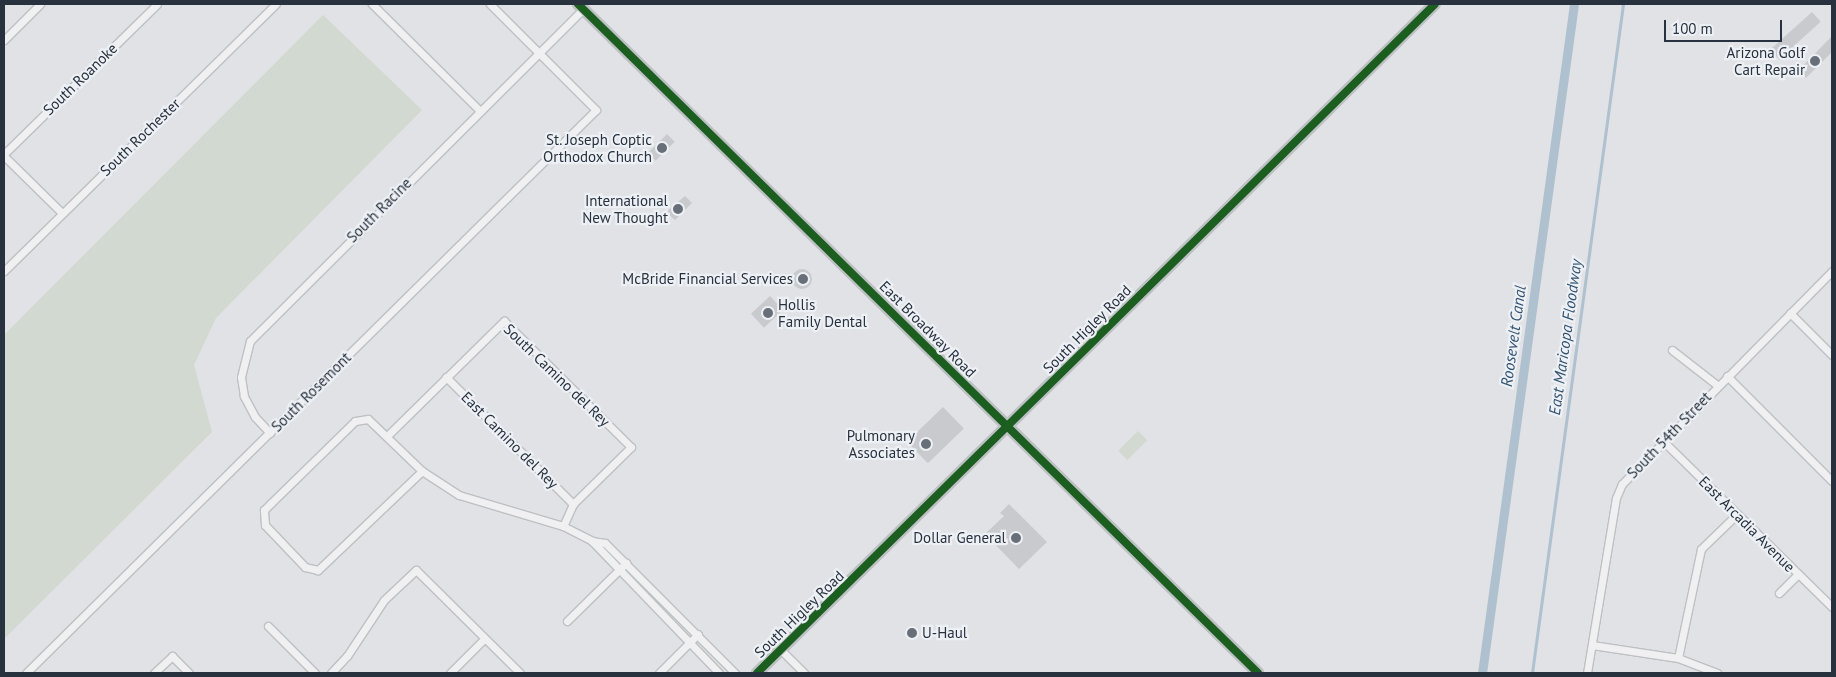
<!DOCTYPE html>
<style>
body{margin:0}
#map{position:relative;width:1836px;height:677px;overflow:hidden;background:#e0e2e5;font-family:"PT Sans",sans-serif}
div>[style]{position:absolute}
.green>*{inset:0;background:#d1d9d0;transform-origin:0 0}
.stream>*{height:2.5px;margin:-1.25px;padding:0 1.25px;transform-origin:1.25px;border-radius:1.25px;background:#afc0cf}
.canal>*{height:9px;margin:-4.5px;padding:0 4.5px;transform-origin:4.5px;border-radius:4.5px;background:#afc0cf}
.building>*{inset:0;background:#c8cacd;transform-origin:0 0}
.round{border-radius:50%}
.roads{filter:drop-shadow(1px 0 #bec0c3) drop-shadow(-1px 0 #bec0c3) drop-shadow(0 1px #bec0c3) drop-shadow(0 -1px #bec0c3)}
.minor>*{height:7px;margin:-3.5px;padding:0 3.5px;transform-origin:3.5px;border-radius:3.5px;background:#f0f0f2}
.secondary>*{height:10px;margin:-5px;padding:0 5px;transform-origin:5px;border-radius:5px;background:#bec1c5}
.cycleway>*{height:8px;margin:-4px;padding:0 4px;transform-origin:4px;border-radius:4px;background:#1b5e20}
.dots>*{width:14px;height:14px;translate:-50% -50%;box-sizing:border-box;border:2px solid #edf1f5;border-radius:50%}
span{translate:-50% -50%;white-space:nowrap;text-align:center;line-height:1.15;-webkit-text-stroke:4.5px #edf1f5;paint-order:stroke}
.poi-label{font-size:15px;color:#28313e}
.right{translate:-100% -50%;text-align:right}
.left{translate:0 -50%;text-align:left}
.street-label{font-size:15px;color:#28313e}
.water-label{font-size:16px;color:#335270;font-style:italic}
.frame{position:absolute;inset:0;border:5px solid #28313e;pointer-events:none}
.scale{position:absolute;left:1664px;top:20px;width:118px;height:22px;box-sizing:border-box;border:2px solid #28313e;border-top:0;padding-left:6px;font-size:15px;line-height:18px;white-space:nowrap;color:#28313e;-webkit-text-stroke:4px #edf1f5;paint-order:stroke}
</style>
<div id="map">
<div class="green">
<i style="clip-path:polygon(323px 15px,422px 110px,216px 318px,194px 365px,212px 432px,4px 639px,4px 335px)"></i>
<i style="left:1138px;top:431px;width:13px;height:28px;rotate:45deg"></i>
</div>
<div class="stream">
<i style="left:1532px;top:673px;width:675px;rotate:-82.25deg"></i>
</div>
<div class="canal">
<i style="left:1482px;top:673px;width:675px;rotate:-82.17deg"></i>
</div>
<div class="building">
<i style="left:1812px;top:12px;width:13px;height:56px;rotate:48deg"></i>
<i style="clip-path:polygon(1832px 36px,1832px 52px,1806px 78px,1798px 71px)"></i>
<i style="left:667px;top:134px;width:11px;height:27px;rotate:45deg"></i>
<i style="clip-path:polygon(685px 196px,692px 203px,675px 220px,666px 212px)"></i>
<i class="round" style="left:792px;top:269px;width:20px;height:20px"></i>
<i style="left:770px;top:296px;width:19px;height:26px;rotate:47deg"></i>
<i style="left:943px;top:407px;width:30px;height:50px;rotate:46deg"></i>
<i style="clip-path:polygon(1009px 504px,1047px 542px,1019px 569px,985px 534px,1004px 516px,1000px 513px)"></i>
</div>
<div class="roads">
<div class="minor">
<i style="left:372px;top:4px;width:152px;rotate:44.7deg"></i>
<i style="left:4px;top:40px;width:51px;rotate:-45deg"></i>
<i style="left:4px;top:154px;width:214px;rotate:-44.4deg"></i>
<i style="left:4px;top:156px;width:81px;rotate:44.5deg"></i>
<i style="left:4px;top:271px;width:381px;rotate:-44.5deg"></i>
<i style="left:1790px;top:313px;width:59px;rotate:45deg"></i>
<i style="left:1672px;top:350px;width:57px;rotate:37.9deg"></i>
<i style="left:1727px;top:376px;width:148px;rotate:45deg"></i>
<i style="left:446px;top:377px;width:180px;rotate:45deg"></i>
<i style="left:270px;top:433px;width:22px;rotate:-133deg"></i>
<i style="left:255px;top:417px;width:24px;rotate:-118deg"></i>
<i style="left:244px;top:396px;width:19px;rotate:-99deg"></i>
<i style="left:241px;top:377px;width:37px;rotate:-76deg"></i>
<i style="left:250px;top:341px;width:470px;rotate:-44.9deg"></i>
<i style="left:388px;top:435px;width:163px;rotate:-44.5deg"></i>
<i style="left:504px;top:321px;width:179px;rotate:44.8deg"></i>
<i style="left:631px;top:447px;width:81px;rotate:135.5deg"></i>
<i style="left:573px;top:504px;width:24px;rotate:114deg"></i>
<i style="left:1662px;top:440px;width:238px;rotate:44.5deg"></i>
<i style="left:422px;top:471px;width:144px;rotate:136.4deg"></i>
<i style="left:318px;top:570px;width:13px;rotate:-167deg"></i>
<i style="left:305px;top:567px;width:58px;rotate:-133.6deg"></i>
<i style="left:265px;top:525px;width:15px;rotate:-94deg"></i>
<i style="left:264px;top:510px;width:10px;rotate:-45deg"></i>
<i style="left:271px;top:503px;width:117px;rotate:-44.3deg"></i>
<i style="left:355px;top:421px;width:13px;rotate:-9deg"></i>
<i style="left:368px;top:419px;width:75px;rotate:43.9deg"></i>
<i style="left:422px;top:471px;width:44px;rotate:33deg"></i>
<i style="left:459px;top:495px;width:109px;rotate:16.6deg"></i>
<i style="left:563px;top:526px;width:33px;rotate:27deg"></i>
<i style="left:592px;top:541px;width:13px;rotate:9deg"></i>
<i style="left:605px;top:543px;width:184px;rotate:45deg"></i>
<i style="left:592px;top:541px;width:183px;rotate:46.1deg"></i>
<i style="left:1779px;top:593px;width:27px;rotate:-45deg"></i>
<i style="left:567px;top:621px;width:83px;rotate:-44.5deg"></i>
<i style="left:268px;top:626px;width:66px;rotate:45deg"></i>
<i style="left:1592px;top:645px;width:87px;rotate:8.6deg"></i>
<i style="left:1678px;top:658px;width:42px;rotate:21deg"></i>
<i style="left:781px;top:650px;width:33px;rotate:45deg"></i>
<i style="left:1678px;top:658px;width:111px;rotate:-78.1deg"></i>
<i style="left:1701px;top:549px;width:50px;rotate:-44.2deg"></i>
<i style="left:26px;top:673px;width:801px;rotate:-44.65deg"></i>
<i style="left:596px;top:110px;width:150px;rotate:-135deg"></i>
<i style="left:154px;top:673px;width:25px;rotate:-43deg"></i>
<i style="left:172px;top:656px;width:24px;rotate:45deg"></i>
<i style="left:331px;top:673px;width:23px;rotate:-47deg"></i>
<i style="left:347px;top:656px;width:67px;rotate:-56.5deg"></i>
<i style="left:384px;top:600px;width:44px;rotate:-43.2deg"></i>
<i style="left:416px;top:570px;width:146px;rotate:44.7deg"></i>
<i style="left:450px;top:673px;width:49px;rotate:-45deg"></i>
<i style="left:659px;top:673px;width:55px;rotate:-45deg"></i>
<i style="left:1587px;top:673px;width:177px;rotate:-80.6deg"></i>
<i style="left:1616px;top:498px;width:15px;rotate:-67deg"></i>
<i style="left:1622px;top:484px;width:299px;rotate:-45.4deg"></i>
</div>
<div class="secondary">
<i style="left:578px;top:4px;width:954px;rotate:44.53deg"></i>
<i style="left:757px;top:673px;width:952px;rotate:-44.62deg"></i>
</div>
</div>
<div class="cycleway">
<i style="left:578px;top:4px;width:954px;rotate:44.53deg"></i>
<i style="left:757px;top:673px;width:952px;rotate:-44.62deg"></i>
</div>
<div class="dots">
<i style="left:1815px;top:61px;background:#686f78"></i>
<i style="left:662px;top:148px;background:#686f78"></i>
<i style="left:678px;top:209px;background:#686f78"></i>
<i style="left:803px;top:279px;background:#686f78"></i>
<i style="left:768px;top:313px;background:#686f78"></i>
<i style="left:926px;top:444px;background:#686f78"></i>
<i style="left:1016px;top:538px;background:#686f78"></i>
<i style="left:912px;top:633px;background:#686f78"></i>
</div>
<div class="poi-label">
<span class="right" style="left:1805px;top:61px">Arizona Golf<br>Cart Repair</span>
<span class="right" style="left:652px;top:148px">St. Joseph Coptic<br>Orthodox Church</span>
<span class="right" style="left:668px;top:209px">International<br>New Thought</span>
<span class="right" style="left:793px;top:279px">McBride Financial Services</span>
<span class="left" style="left:778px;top:313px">Hollis<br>Family Dental</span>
<span class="right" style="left:915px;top:444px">Pulmonary<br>Associates</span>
<span class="right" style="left:1006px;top:538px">Dollar General</span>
<span class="left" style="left:922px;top:633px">U-Haul</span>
</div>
<div class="street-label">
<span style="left:80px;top:79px;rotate:-44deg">South Roanoke</span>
<span style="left:140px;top:137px;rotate:-44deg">South Rochester</span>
<span style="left:379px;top:210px;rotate:-45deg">South Racine</span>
<span style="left:928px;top:329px;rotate:45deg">East Broadway Road</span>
<span style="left:1087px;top:329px;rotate:-45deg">South Higley Road</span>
<span style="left:557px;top:375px;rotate:44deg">South Camino del Rey</span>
<span style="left:311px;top:392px;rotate:-45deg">South Rosemont</span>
<span style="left:1669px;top:435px;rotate:-46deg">South 54th Street</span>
<span style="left:510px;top:440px;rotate:45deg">East Camino del Rey</span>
<span style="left:1747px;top:524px;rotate:45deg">East Arcadia Avenue</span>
<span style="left:799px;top:614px;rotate:-44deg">South Higley Road</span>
</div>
<div class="water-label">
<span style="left:1513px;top:336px;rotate:-82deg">Roosevelt Canal</span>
<span style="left:1565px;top:337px;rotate:-82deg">East Maricopa Floodway</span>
</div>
<div class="frame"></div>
<div class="scale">100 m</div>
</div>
